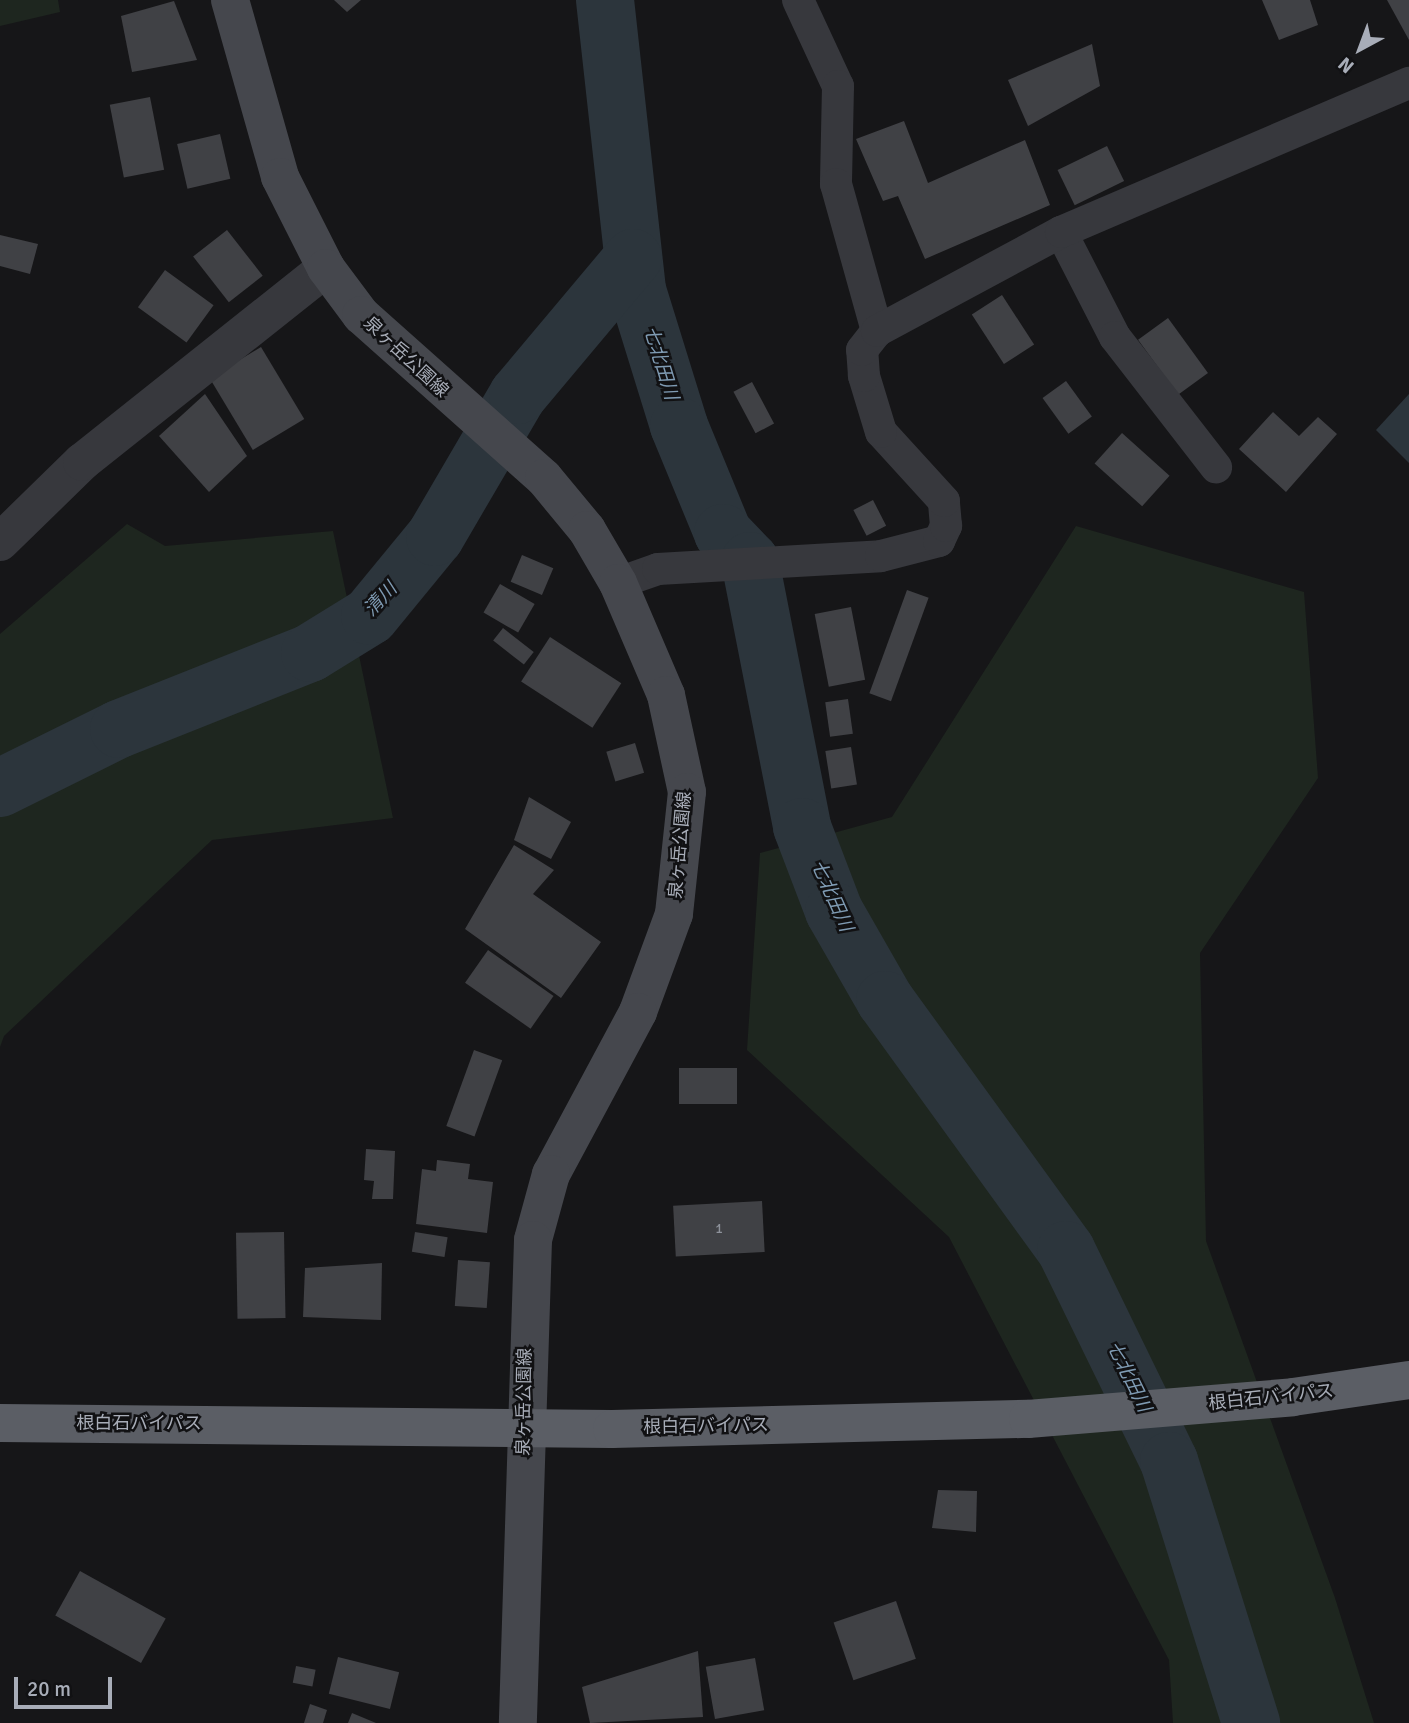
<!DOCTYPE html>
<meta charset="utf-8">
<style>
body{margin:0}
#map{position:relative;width:1409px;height:1723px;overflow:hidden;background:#161618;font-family:Signika,"Noto Sans JP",sans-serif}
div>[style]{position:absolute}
.green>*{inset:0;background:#1e261f}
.water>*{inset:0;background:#2c353c}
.river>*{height:58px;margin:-29px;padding:0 29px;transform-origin:29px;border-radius:29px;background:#2c353c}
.building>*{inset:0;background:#404145;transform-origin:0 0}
.minor>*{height:32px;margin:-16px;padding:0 16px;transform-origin:16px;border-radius:16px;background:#37383d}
.tertiary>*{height:38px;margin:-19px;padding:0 19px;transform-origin:19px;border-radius:19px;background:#37383d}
.secondary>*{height:38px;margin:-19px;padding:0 19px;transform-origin:19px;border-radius:19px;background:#45474d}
.trunk>*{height:38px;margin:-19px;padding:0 19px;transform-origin:19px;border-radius:19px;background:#5b5e65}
span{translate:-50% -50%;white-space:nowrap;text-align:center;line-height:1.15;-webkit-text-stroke:5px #111113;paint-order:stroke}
.number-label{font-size:14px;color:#8e929b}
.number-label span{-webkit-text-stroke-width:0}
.street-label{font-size:18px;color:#a8adb8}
.water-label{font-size:19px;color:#7f9bb3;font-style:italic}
.north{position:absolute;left:1325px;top:14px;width:70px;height:70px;-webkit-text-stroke:5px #111113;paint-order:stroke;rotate:221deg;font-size:19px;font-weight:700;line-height:28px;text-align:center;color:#a8adb8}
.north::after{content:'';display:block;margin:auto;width:24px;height:32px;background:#a8adb8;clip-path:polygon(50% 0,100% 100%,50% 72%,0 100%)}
.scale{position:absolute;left:14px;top:1677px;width:98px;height:32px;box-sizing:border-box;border:4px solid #a8adb8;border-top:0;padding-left:9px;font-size:21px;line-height:24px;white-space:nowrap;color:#a8adb8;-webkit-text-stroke:5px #111113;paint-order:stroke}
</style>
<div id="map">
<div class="green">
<i style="clip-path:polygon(0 0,58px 0,60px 12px,0 26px)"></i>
<i style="clip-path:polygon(127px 524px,165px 546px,333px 531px,393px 818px,212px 840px,4px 1036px,0 1047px,0 634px)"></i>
<i style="clip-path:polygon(1076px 526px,1304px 592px,1318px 778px,1200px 953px,1206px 1241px,1335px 1598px,1374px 1723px,1173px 1723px,1169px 1660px,949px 1237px,747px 1050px,760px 853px,892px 817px)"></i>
</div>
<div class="water">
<i style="clip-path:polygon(1409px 394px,1409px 463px,1376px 430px)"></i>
</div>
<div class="river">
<i style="left:605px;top:0;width:292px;rotate:83.7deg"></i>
<i style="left:637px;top:290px;width:142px;rotate:72.8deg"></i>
<i style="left:679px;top:426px;width:116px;rotate:67.6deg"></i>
<i style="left:723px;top:533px;width:39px;rotate:46deg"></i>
<i style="left:750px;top:561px;width:271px;rotate:78.9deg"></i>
<i style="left:802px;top:827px;width:90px;rotate:69.1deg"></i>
<i style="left:834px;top:911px;width:103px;rotate:60.2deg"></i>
<i style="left:885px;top:1000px;width:309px;rotate:54.1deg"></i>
<i style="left:1066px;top:1250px;width:235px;rotate:64deg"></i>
<i style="left:1169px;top:1461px;width:275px;rotate:72.6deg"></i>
<i style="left:0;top:788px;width:133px;rotate:-26.4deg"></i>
<i style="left:119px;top:729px;width:206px;rotate:-21.7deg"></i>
<i style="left:310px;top:653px;width:70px;rotate:-31.7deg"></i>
<i style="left:370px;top:616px;width:102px;rotate:-50.6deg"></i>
<i style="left:435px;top:537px;width:164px;rotate:-59.7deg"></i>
<i style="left:518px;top:395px;width:179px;rotate:-50deg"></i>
</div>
<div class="building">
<i style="clip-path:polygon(334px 0,361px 0,347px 12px)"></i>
<i style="clip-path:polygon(1262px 0,1310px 0,1318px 25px,1279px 40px)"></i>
<i style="clip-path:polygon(1387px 0,1409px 0,1409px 40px)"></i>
<i style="clip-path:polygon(174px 1px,197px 60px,132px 72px,121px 16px)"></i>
<i style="clip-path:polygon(1092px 44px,1100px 86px,1028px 126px,1008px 80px)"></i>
<i style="left:150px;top:97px;width:74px;height:41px;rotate:79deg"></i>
<i style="clip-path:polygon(904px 121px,928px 183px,1025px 140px,1050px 205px,925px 259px,898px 196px,883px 201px,856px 139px)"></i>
<i style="left:220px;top:134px;width:46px;height:44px;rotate:77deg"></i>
<i style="left:1107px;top:146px;width:39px;height:55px;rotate:64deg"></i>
<i style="left:227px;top:230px;width:58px;height:43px;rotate:52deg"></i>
<i style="clip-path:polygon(0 235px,38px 244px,30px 274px,0 266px)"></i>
<i style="left:165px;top:270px;width:60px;height:46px;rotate:36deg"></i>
<i style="left:1002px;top:295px;width:59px;height:36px;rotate:57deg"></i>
<i style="left:1168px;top:318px;width:68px;height:37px;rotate:54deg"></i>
<i style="left:261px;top:347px;width:84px;height:60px;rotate:59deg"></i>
<i style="left:1066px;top:381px;width:44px;height:29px;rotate:54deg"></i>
<i style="left:752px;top:382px;width:47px;height:21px;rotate:62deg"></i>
<i style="clip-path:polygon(205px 394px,247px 456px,209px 492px,159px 436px)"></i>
<i style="clip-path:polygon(1273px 412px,1299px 436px,1318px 417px,1337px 434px,1286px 492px,1239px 449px)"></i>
<i style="left:1122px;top:433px;width:64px;height:41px;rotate:42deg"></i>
<i style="left:873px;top:500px;width:29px;height:22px;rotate:63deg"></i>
<i style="left:522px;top:555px;width:34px;height:29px;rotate:23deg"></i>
<i style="left:500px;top:584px;width:40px;height:33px;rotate:30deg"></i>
<i style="left:907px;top:590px;width:23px;height:110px;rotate:20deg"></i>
<i style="left:851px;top:607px;width:74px;height:37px;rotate:79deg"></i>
<i style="left:503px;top:628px;width:39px;height:16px;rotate:38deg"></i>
<i style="left:550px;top:637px;width:85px;height:53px;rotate:33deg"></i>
<i style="left:848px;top:699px;width:35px;height:23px;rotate:82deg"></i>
<i style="left:635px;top:743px;width:31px;height:30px;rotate:73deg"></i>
<i style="left:851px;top:747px;width:38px;height:26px;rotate:81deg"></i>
<i style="clip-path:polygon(529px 797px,571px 822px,551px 859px,514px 840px)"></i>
<i style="clip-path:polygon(514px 845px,554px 870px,533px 894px,601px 942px,561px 998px,465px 929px)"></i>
<i style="left:488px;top:950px;width:80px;height:40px;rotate:35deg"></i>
<i style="left:474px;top:1050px;width:30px;height:81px;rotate:20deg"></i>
<i style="left:679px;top:1068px;width:58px;height:36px"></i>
<i style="clip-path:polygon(366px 1149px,395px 1151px,393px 1199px,372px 1199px,374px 1181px,364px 1180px)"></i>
<i style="clip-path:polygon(437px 1160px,470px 1164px,468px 1179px,493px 1182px,487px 1233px,416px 1224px,422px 1169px,436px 1171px)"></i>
<i style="left:762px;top:1201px;width:51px;height:89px;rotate:87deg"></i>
<i style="left:284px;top:1232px;width:86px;height:48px;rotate:89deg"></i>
<i style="left:415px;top:1232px;width:33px;height:20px;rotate:9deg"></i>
<i style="left:458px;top:1260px;width:32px;height:46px;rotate:4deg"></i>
<i style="clip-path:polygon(382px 1263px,381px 1320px,303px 1317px,305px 1268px)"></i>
<i style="clip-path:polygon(938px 1490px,977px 1491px,976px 1532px,932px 1528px)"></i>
<i style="left:80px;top:1571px;width:98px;height:51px;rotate:29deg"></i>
<i style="left:896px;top:1601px;width:61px;height:66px;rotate:71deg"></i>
<i style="clip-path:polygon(698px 1651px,703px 1717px,590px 1723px,582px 1687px)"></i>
<i style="left:338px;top:1657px;width:63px;height:38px;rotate:14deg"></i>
<i style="left:755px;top:1658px;width:53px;height:50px;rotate:80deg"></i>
<i style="left:296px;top:1666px;width:20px;height:17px;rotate:11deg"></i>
<i style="clip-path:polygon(310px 1704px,327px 1710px,323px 1723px,304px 1723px)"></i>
<i style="clip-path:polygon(352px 1713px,376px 1723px,348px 1723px)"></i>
</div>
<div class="minor">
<i style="left:798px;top:0;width:95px;rotate:65.1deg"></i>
<i style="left:838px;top:86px;width:98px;rotate:91.2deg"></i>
<i style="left:836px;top:184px;width:153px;rotate:74.4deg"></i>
<i style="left:1061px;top:232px;width:118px;rotate:62.8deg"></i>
<i style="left:1115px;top:337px;width:165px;rotate:52.2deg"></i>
<i style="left:618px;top:583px;width:42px;rotate:-19.3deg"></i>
<i style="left:658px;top:569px;width:223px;rotate:-3.3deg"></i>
<i style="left:881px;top:556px;width:60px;rotate:-14.5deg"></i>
<i style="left:939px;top:541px;width:17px;rotate:-65deg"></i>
<i style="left:946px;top:526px;width:25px;rotate:-95deg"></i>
<i style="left:944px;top:501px;width:93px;rotate:-132.4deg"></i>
<i style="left:881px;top:432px;width:59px;rotate:-106.9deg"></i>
<i style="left:864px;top:376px;width:26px;rotate:-94deg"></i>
<i style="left:862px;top:350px;width:24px;rotate:-52deg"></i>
<i style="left:877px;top:331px;width:209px;rotate:-28.3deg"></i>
<i style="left:1061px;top:232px;width:379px;rotate:-23.2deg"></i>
</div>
<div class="tertiary">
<i style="left:0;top:542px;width:115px;rotate:-44.3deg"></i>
<i style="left:82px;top:462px;width:312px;rotate:-38.5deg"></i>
</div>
<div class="secondary">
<i style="left:230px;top:0;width:184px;rotate:74.2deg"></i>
<i style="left:280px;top:177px;width:102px;rotate:63.2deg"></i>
<i style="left:326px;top:268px;width:59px;rotate:53.3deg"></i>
<i style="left:361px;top:315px;width:245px;rotate:41.7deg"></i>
<i style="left:544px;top:478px;width:67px;rotate:50.4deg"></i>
<i style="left:587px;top:530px;width:61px;rotate:59.7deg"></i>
<i style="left:618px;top:583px;width:122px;rotate:66.8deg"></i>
<i style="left:666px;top:695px;width:99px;rotate:77.8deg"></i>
<i style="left:687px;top:792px;width:123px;rotate:96.1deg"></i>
<i style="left:674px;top:914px;width:104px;rotate:110.2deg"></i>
<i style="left:638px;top:1012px;width:184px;rotate:118.2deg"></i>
<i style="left:551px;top:1174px;width:68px;rotate:105.3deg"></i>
<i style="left:533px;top:1240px;width:483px;rotate:91.8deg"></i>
</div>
<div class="trunk">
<i style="left:0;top:1423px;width:612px;rotate:0.56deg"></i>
<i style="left:612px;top:1429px;width:416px;rotate:-1.4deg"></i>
<i style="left:1028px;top:1419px;width:266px;rotate:-4.7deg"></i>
<i style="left:1293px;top:1397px;width:117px;rotate:-8.3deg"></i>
</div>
<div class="number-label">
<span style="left:719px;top:1229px">1</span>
</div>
<div class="street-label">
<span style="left:406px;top:357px;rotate:43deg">泉ヶ岳公園線</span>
<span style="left:680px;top:845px;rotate:-85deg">泉ヶ岳公園線</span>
<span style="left:1271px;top:1397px;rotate:-6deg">根白石バイパス</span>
<span style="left:524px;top:1402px;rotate:-89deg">泉ヶ岳公園線</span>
<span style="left:139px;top:1423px">根白石バイパス</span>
<span style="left:706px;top:1426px;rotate:-1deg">根白石バイパス</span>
</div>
<div class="water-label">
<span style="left:660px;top:363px;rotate:73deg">七北田川</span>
<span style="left:381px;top:600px;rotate:-47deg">清川</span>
<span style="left:831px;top:896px;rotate:66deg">七北田川</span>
<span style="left:1128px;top:1377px;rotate:64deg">七北田川</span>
</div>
<div class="north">N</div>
<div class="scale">20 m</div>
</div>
